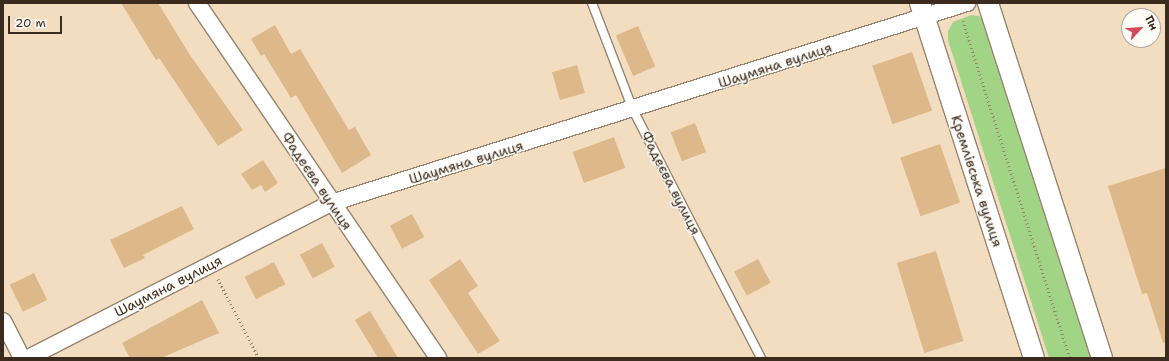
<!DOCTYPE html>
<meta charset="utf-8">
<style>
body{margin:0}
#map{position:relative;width:1169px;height:361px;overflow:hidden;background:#f3ddc0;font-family:"Shantell Sans",sans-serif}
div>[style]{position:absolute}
.green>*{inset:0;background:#a1d484}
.building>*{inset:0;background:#ddb88a;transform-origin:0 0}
.path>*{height:2.5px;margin-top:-1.25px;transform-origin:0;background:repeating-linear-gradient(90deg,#97846f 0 1px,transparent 0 4px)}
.roads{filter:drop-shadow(1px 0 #97846f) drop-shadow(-1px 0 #97846f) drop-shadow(0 1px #97846f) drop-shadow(0 -1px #97846f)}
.service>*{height:8px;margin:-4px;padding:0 4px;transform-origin:4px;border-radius:4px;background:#fff}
.minor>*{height:16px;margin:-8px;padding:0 8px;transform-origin:8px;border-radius:8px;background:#fff}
.tertiary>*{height:20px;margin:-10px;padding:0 10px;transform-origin:10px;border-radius:10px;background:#fff}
span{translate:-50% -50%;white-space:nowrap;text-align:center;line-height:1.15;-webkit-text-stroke:3px #fdfcf7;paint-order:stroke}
.street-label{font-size:14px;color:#3b2a1e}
.frame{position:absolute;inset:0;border:4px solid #3b2a1e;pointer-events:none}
.north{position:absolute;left:1121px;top:8px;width:40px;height:40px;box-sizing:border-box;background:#fdfcf7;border:1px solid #afa8a0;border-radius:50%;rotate:64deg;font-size:11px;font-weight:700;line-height:16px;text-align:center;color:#3b2a1e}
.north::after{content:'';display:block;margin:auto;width:14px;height:18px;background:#d1495b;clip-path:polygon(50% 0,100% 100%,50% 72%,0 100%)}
.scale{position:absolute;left:8px;top:16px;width:54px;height:18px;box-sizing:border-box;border:2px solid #3b2a1e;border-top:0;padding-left:5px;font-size:12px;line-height:14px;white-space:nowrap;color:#3b2a1e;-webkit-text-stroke:3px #fdfcf7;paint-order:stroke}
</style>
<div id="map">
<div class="green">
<i style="clip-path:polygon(971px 15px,979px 16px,986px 24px,1091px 358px,1049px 358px,948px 40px,948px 31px,953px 22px)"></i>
</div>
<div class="building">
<i style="clip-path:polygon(121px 3px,158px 3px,190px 55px,243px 130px,218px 146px,159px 58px,156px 60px)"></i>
<i style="clip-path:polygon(275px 25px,291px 54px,300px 49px,349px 130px,355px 127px,371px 155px,342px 173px,296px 95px,291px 98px,264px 54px,261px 56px,251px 39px)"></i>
<i style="left:638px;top:26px;width:44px;height:24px;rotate:67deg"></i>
<i style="left:912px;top:52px;width:62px;height:42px;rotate:71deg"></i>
<i style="left:577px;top:65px;width:29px;height:26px;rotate:74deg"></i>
<i style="left:695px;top:123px;width:31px;height:26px;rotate:69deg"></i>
<i style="left:614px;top:137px;width:33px;height:44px;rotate:70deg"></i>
<i style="left:940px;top:144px;width:62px;height:42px;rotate:71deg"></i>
<i style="clip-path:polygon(263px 160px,278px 183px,265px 192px,261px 185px,252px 190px,241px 174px)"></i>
<i style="clip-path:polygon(1166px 168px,1166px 342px,1163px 343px,1147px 293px,1142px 294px,1108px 186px)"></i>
<i style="clip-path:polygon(182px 206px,194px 229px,143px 255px,145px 258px,124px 268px,110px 240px)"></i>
<i style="left:412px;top:214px;width:26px;height:25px;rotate:62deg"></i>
<i style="left:322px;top:243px;width:27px;height:25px;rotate:62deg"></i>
<i style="left:936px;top:251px;width:94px;height:41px;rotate:73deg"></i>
<i style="clip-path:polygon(460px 259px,478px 286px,468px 293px,500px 341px,478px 354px,429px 280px)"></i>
<i style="left:758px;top:259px;width:27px;height:27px;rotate:62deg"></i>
<i style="left:274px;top:262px;width:25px;height:33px;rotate:63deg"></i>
<i style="left:34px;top:273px;width:30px;height:27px;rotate:64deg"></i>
<i style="clip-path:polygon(202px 300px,219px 333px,161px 358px,130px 358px,122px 343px)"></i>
<i style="clip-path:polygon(370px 311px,398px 358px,378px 358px,355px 320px)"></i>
</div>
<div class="path">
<i style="left:963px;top:21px;width:354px;rotate:72.4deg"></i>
<i style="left:218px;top:279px;width:89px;rotate:62.6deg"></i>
</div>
<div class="roads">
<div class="service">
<i style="left:592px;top:3px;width:115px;rotate:69deg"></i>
<i style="left:633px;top:110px;width:279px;rotate:62.7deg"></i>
</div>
<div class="minor">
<i style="left:197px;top:3px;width:429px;rotate:55.8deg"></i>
<i style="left:3px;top:321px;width:42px;rotate:62.8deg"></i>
<i style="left:28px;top:358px;width:340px;rotate:-27.1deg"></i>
<i style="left:331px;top:203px;width:667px;rotate:-17.46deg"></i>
</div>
<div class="tertiary">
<i style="left:920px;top:3px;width:373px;rotate:72.2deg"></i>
<i style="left:988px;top:3px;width:373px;rotate:72.2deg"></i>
</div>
</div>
<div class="street-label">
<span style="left:775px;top:65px;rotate:-18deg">Шаумяна вулиця</span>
<span style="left:466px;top:162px;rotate:-17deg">Шаумяна вулиця</span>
<span style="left:317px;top:181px;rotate:56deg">Фадеєва вулиця</span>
<span style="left:977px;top:181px;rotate:72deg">Кремлівська вулиця</span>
<span style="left:671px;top:183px;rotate:63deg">Фадеєва вулиця</span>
<span style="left:168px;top:286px;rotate:-27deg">Шаумяна вулиця</span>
</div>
<div class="frame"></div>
<div class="north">Пн</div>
<div class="scale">20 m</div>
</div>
